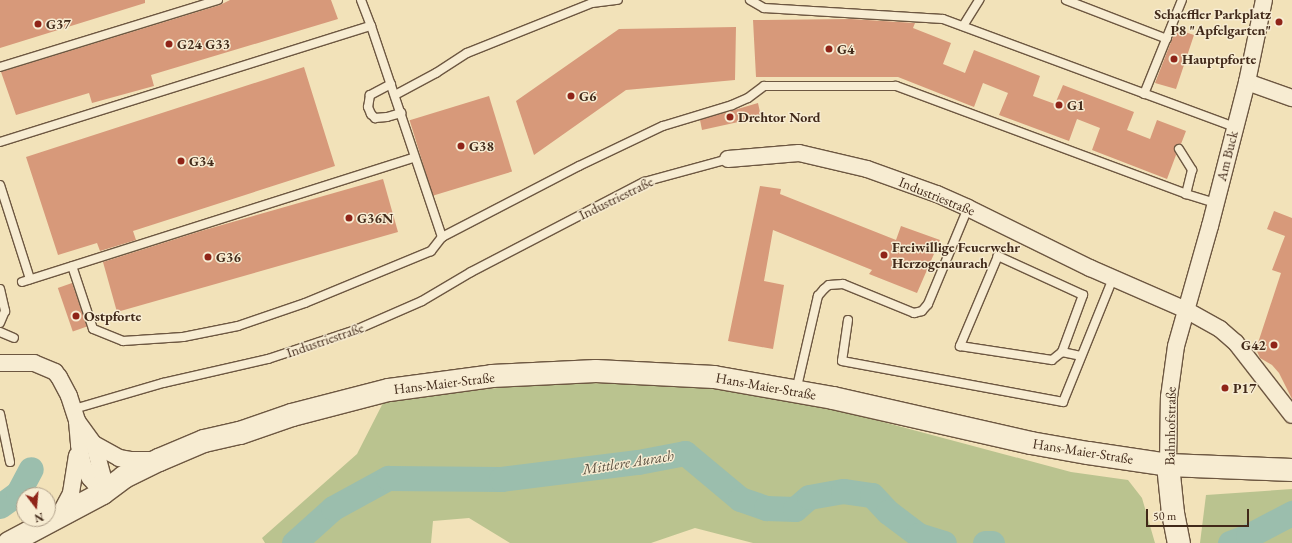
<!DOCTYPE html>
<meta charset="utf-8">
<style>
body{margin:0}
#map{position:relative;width:1292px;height:543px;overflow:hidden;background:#f2e2b9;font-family:"EB Garamond",serif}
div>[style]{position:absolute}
.green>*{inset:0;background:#bac38f}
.stream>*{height:4px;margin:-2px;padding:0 2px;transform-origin:2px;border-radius:2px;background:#9bbead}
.river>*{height:25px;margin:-12.5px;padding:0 12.5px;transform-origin:12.5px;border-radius:12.5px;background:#9bbead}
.building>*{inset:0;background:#d7997a;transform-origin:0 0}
.roads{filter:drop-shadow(1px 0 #6d5741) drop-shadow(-1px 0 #6d5741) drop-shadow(0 1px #6d5741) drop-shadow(0 -1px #6d5741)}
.lane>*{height:8px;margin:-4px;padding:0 4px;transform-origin:4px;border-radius:4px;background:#f7ecd2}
.street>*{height:16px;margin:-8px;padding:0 8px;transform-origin:8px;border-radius:8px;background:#f7ecd2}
.secondary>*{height:22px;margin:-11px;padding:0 11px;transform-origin:11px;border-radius:11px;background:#f7ecd2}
.dots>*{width:11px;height:11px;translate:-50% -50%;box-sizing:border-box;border:2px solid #f7ecd2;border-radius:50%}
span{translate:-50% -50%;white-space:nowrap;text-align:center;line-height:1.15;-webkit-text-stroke:3px #f7ecd2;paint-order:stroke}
.poi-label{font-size:14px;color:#412919;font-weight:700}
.right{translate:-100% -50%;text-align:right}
.left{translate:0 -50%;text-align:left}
.street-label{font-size:14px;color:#412919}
.water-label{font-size:15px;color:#584e3e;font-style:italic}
.north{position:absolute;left:16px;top:487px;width:40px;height:40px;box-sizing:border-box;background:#f7ecd2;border:1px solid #ae9e88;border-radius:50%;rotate:164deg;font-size:11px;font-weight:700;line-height:16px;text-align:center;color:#412919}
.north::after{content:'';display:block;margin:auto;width:14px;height:18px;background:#8f2418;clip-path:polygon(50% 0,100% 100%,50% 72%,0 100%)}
.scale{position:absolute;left:1146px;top:509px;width:103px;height:18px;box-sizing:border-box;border:2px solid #412919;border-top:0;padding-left:5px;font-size:12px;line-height:14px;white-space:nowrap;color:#412919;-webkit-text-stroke:3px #f7ecd2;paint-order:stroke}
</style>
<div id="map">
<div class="green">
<i style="clip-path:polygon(550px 382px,701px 386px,812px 403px,1071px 472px,1128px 480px,1142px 498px,1155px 543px,753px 543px,695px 528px,651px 543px,510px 543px,469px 518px,433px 521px,431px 543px,265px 543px,262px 538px,357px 454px,384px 401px)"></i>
<i style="clip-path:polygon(1292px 489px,1292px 543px,1200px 543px,1206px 495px)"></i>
</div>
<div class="stream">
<i style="left:1248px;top:536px;width:7px;rotate:82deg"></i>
</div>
<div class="river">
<i style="left:0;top:506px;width:22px;rotate:-36deg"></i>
<i style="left:18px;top:493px;width:27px;rotate:-62deg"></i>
<i style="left:294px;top:543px;width:52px;rotate:-41.9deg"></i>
<i style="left:333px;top:508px;width:63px;rotate:-28.6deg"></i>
<i style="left:388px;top:478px;width:113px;rotate:0.5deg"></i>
<i style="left:501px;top:479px;width:138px;rotate:-7.1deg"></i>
<i style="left:638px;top:462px;width:48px;rotate:-10.8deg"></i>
<i style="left:685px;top:453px;width:72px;rotate:39.9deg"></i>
<i style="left:740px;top:499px;width:28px;rotate:19deg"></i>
<i style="left:766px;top:508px;width:29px;rotate:2deg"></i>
<i style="left:795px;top:509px;width:18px;rotate:-41deg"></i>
<i style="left:809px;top:497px;width:35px;rotate:-10deg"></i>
<i style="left:843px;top:491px;width:29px;rotate:8deg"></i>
<i style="left:872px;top:495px;width:23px;rotate:47deg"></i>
<i style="left:888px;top:512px;width:38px;rotate:37deg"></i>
<i style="left:918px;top:535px;width:27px;rotate:17deg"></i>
<i style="left:985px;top:543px;width:7px"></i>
<i style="left:1230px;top:543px;width:19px;rotate:-21deg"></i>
<i style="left:1248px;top:536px;width:50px;rotate:-27.6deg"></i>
</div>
<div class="building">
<i style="clip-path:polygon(0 0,145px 0,145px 3px,0 48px)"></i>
<i style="clip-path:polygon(230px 0,331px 0,338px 19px,151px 75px,154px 86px,92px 103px,89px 93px,16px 115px,1px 72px,220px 5px)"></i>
<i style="clip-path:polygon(851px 19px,915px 23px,913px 28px,951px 43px,943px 64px,965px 73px,974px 50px,1040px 76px,1033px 96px,1055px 104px,1063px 85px,1134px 112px,1127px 130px,1150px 139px,1157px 120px,1186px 131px,1181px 144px,1174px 147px,1176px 155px,1167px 179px,1092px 150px,1100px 128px,1077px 119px,1069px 141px,999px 115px,1008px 93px,983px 83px,974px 107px,898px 77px,756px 77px,753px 20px)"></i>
<i style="clip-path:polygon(736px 27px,735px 80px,626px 90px,534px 155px,516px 101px,619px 29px)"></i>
<i style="clip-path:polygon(1176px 29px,1194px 35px,1176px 89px,1155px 83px)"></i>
<i style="clip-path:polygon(304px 67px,335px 166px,133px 231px,136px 240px,100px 251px,97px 243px,58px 255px,26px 157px)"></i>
<i style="left:489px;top:96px;width:79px;height:83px;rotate:73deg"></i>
<i style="clip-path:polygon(758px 103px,761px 117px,702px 130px,700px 120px)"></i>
<i style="clip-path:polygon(383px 179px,398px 232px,117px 312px,103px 262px,201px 231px)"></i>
<i style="clip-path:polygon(760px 186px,781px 189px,780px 194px,896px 240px,901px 226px,940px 240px,917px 293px,869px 274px,872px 270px,773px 230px,764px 281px,784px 285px,773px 349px,728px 341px)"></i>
<i style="clip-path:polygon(1274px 211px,1292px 218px,1292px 399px,1279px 373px,1272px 365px,1260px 358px,1256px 349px,1281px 273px,1272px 270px,1285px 236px,1267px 229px)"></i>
<i style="left:72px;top:283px;width:46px;height:15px;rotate:71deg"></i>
</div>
<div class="roads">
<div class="lane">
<i style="left:361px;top:0;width:28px;rotate:69deg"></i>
<i style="left:750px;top:0;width:16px;rotate:30deg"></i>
<i style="left:764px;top:8px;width:179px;rotate:3.5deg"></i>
<i style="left:943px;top:19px;width:311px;rotate:20.3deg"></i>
<i style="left:1066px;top:0;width:108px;rotate:21.1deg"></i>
<i style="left:963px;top:26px;width:31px;rotate:-58deg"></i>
<i style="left:0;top:67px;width:228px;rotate:-17.1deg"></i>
<i style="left:391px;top:84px;width:24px;rotate:152deg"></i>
<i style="left:370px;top:95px;width:12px;rotate:99deg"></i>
<i style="left:368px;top:107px;width:8px;rotate:67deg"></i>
<i style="left:371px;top:114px;width:6px;rotate:45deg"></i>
<i style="left:375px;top:118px;width:12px;rotate:-5deg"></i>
<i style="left:387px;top:117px;width:15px;rotate:-16deg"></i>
<i style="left:1144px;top:94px;width:101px;rotate:-68deg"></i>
<i style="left:395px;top:95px;width:47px;rotate:-28.2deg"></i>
<i style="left:436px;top:73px;width:37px;rotate:-33deg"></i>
<i style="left:467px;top:53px;width:135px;rotate:-21.8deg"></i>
<i style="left:592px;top:3px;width:26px;rotate:-7deg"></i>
<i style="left:0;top:142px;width:389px;rotate:-17.4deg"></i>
<i style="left:371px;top:26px;width:223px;rotate:71.4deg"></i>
<i style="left:442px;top:237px;width:18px;rotate:128deg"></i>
<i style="left:431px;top:251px;width:136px;rotate:157.6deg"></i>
<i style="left:305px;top:303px;width:71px;rotate:161.1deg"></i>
<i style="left:238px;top:326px;width:56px;rotate:168.7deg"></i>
<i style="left:183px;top:337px;width:60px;rotate:176.2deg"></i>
<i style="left:123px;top:341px;width:32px;rotate:-158deg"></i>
<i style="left:93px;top:329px;width:66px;rotate:-108.4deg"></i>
<i style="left:1179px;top:149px;width:25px;rotate:58deg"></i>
<i style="left:1192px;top:170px;width:25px;rotate:104deg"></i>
<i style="left:1186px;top:194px;width:31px;rotate:17deg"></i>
<i style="left:0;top:185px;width:99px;rotate:72.3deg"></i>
<i style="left:442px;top:237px;width:154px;rotate:-27.4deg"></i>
<i style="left:579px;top:166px;width:93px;rotate:-25.5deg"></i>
<i style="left:663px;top:126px;width:72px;rotate:-16.9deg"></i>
<i style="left:732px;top:105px;width:17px;rotate:-24deg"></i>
<i style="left:748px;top:98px;width:20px;rotate:-37deg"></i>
<i style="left:764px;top:86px;width:132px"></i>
<i style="left:896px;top:86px;width:309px;rotate:20.4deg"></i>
<i style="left:22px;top:282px;width:412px;rotate:-17.6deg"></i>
<i style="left:0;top:289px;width:23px;rotate:77deg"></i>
<i style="left:5px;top:311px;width:13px;rotate:113deg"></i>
<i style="left:848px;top:320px;width:41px;rotate:98.3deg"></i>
<i style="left:842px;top:361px;width:225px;rotate:10.5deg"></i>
<i style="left:1063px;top:402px;width:134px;rotate:-68deg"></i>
<i style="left:0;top:332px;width:15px;rotate:23deg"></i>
<i style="left:1062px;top:352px;width:61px;rotate:-69.8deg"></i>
<i style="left:1083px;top:295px;width:94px;rotate:-155.4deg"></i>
<i style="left:998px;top:256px;width:98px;rotate:112.9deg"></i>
<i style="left:960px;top:346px;width:93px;rotate:8.7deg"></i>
<i style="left:1052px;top:360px;width:13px;rotate:-39deg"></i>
<i style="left:1062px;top:352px;width:19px;rotate:12deg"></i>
<i style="left:796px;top:391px;width:98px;rotate:-77deg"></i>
<i style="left:818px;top:296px;width:9px;rotate:-49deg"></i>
<i style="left:824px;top:289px;width:6px;rotate:-39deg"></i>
<i style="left:829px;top:285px;width:14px;rotate:-4deg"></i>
<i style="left:843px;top:284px;width:77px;rotate:22.2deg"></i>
<i style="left:914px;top:313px;width:8px;rotate:-14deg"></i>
<i style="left:922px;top:311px;width:9px;rotate:-49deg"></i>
<i style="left:928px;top:304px;width:104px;rotate:-67.4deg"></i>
<i style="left:74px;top:409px;width:93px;rotate:-16.3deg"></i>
<i style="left:163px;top:383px;width:108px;rotate:-12.9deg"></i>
<i style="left:268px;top:359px;width:95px;rotate:-18.4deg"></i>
<i style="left:358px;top:329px;width:70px;rotate:-23.6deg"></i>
<i style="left:422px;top:301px;width:57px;rotate:-30.6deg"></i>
<i style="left:471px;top:272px;width:195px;rotate:-27.5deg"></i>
<i style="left:644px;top:182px;width:87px;rotate:-15.3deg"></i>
<i style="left:0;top:414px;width:49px;rotate:78.2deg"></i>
</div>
<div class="street">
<i style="left:1247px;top:82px;width:48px;rotate:19.6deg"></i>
<i style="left:728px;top:159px;width:71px;rotate:-4.8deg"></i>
<i style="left:799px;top:153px;width:70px;rotate:13.2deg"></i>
<i style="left:867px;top:169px;width:74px;rotate:19.7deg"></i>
<i style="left:937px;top:194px;width:34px;rotate:24deg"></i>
<i style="left:968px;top:208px;width:136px;rotate:26.2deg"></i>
<i style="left:1090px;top:268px;width:105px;rotate:23.6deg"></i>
<i style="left:1186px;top:310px;width:39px;rotate:29deg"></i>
<i style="left:1220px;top:329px;width:21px;rotate:41deg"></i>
<i style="left:1236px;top:343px;width:91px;rotate:52.1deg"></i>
<i style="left:0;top:363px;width:34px"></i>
<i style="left:34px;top:363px;width:23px;rotate:23deg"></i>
<i style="left:55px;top:372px;width:6px;rotate:51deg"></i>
<i style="left:59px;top:377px;width:21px;rotate:62deg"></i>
<i style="left:69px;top:396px;width:26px;rotate:72deg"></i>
<i style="left:77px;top:421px;width:24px;rotate:85deg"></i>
<i style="left:79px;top:445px;width:20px;rotate:79deg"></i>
<i style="left:83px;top:465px;width:15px;rotate:62deg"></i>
<i style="left:90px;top:478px;width:20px;rotate:49deg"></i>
<i style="left:77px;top:421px;width:29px;rotate:54deg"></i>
<i style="left:94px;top:444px;width:35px;rotate:75deg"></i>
<i style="left:103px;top:478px;width:15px;rotate:90deg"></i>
<i style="left:94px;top:444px;width:29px;rotate:29deg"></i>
<i style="left:119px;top:458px;width:13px;rotate:9deg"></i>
<i style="left:132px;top:460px;width:23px"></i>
<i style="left:1168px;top:465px;width:68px;rotate:-89.2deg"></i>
<i style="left:1169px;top:397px;width:51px;rotate:-82.2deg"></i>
<i style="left:1176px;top:346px;width:125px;rotate:-74.2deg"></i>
<i style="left:1210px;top:226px;width:149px;rotate:-75.6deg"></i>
<i style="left:1247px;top:82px;width:84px;rotate:-78.3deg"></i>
<i style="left:59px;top:516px;width:26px;rotate:-62deg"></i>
<i style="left:71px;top:493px;width:38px;rotate:-81deg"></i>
</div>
<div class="secondary">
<i style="left:1168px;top:465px;width:48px;rotate:84.1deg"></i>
<i style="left:1173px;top:513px;width:31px;rotate:79deg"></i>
<i style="left:9px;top:543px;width:106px;rotate:-28deg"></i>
<i style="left:103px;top:493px;width:26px;rotate:-37deg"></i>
<i style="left:124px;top:477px;width:39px;rotate:-26deg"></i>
<i style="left:159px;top:460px;width:49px;rotate:-22.9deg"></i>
<i style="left:204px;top:441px;width:37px;rotate:-13deg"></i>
<i style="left:240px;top:433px;width:55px;rotate:-19.1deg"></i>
<i style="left:292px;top:415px;width:100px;rotate:-14.5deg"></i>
<i style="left:389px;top:390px;width:104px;rotate:-7.7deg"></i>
<i style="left:492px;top:376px;width:104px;rotate:-2.8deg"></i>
<i style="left:596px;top:371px;width:118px;rotate:2.9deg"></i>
<i style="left:714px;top:377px;width:121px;rotate:10deg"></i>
<i style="left:833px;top:398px;width:203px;rotate:12.8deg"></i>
<i style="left:1031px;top:443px;width:58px;rotate:10deg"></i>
<i style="left:1088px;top:453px;width:81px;rotate:8.5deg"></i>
<i style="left:1168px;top:465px;width:124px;rotate:2.3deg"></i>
</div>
</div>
<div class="dots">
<i style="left:1279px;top:22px;background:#8f2418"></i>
<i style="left:38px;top:24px;background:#8f2418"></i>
<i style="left:169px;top:44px;background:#8f2418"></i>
<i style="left:829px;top:49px;background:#8f2418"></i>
<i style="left:1174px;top:59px;background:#8f2418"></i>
<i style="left:571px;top:96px;background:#8f2418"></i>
<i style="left:1059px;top:105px;background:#8f2418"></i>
<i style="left:730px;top:117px;background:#8f2418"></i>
<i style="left:461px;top:146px;background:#8f2418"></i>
<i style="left:181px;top:161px;background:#8f2418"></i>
<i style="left:349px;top:218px;background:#8f2418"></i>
<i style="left:884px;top:255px;background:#8f2418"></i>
<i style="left:208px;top:257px;background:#8f2418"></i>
<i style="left:76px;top:316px;background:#8f2418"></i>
<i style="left:1274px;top:345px;background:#8f2418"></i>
<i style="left:1225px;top:388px;background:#8f2418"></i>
</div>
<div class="poi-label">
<span class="right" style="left:1271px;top:22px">Schaeffler Parkplatz<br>P8 "Apfelgarten"</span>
<span class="left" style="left:46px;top:24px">G37</span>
<span class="left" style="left:177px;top:44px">G24 G33</span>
<span class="left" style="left:837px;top:49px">G4</span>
<span class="left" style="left:1182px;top:59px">Hauptpforte</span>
<span class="left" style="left:579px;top:96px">G6</span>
<span class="left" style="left:1067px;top:105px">G1</span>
<span class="left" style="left:738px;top:117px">Drehtor Nord</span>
<span class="left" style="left:469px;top:146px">G38</span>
<span class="left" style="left:189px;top:161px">G34</span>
<span class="left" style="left:357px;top:218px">G36N</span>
<span class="left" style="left:892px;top:255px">Freiwillige Feuerwehr<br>Herzogenaurach</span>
<span class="left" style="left:216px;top:257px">G36</span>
<span class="left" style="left:84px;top:316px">Ostpforte</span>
<span class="right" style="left:1266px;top:345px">G42</span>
<span class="left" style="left:1233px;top:388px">P17</span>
</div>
<div class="street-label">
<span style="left:1227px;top:156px;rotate:-76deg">Am Buck</span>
<span style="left:937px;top:196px;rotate:22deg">Industriestraße</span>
<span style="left:616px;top:198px;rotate:-26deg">Industriestraße</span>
<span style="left:325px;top:340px;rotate:-19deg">Industriestraße</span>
<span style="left:444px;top:383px;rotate:-7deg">Hans-Maier-Straße</span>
<span style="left:766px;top:386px;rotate:10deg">Hans-Maier-Straße</span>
<span style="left:1170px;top:426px;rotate:-89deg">Bahnhofstraße</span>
<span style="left:1083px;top:451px;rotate:9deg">Hans-Maier-Straße</span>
</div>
<div class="water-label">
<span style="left:628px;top:462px;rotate:-9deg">Mittlere Aurach</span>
</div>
<div class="north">N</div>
<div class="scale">50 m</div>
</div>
